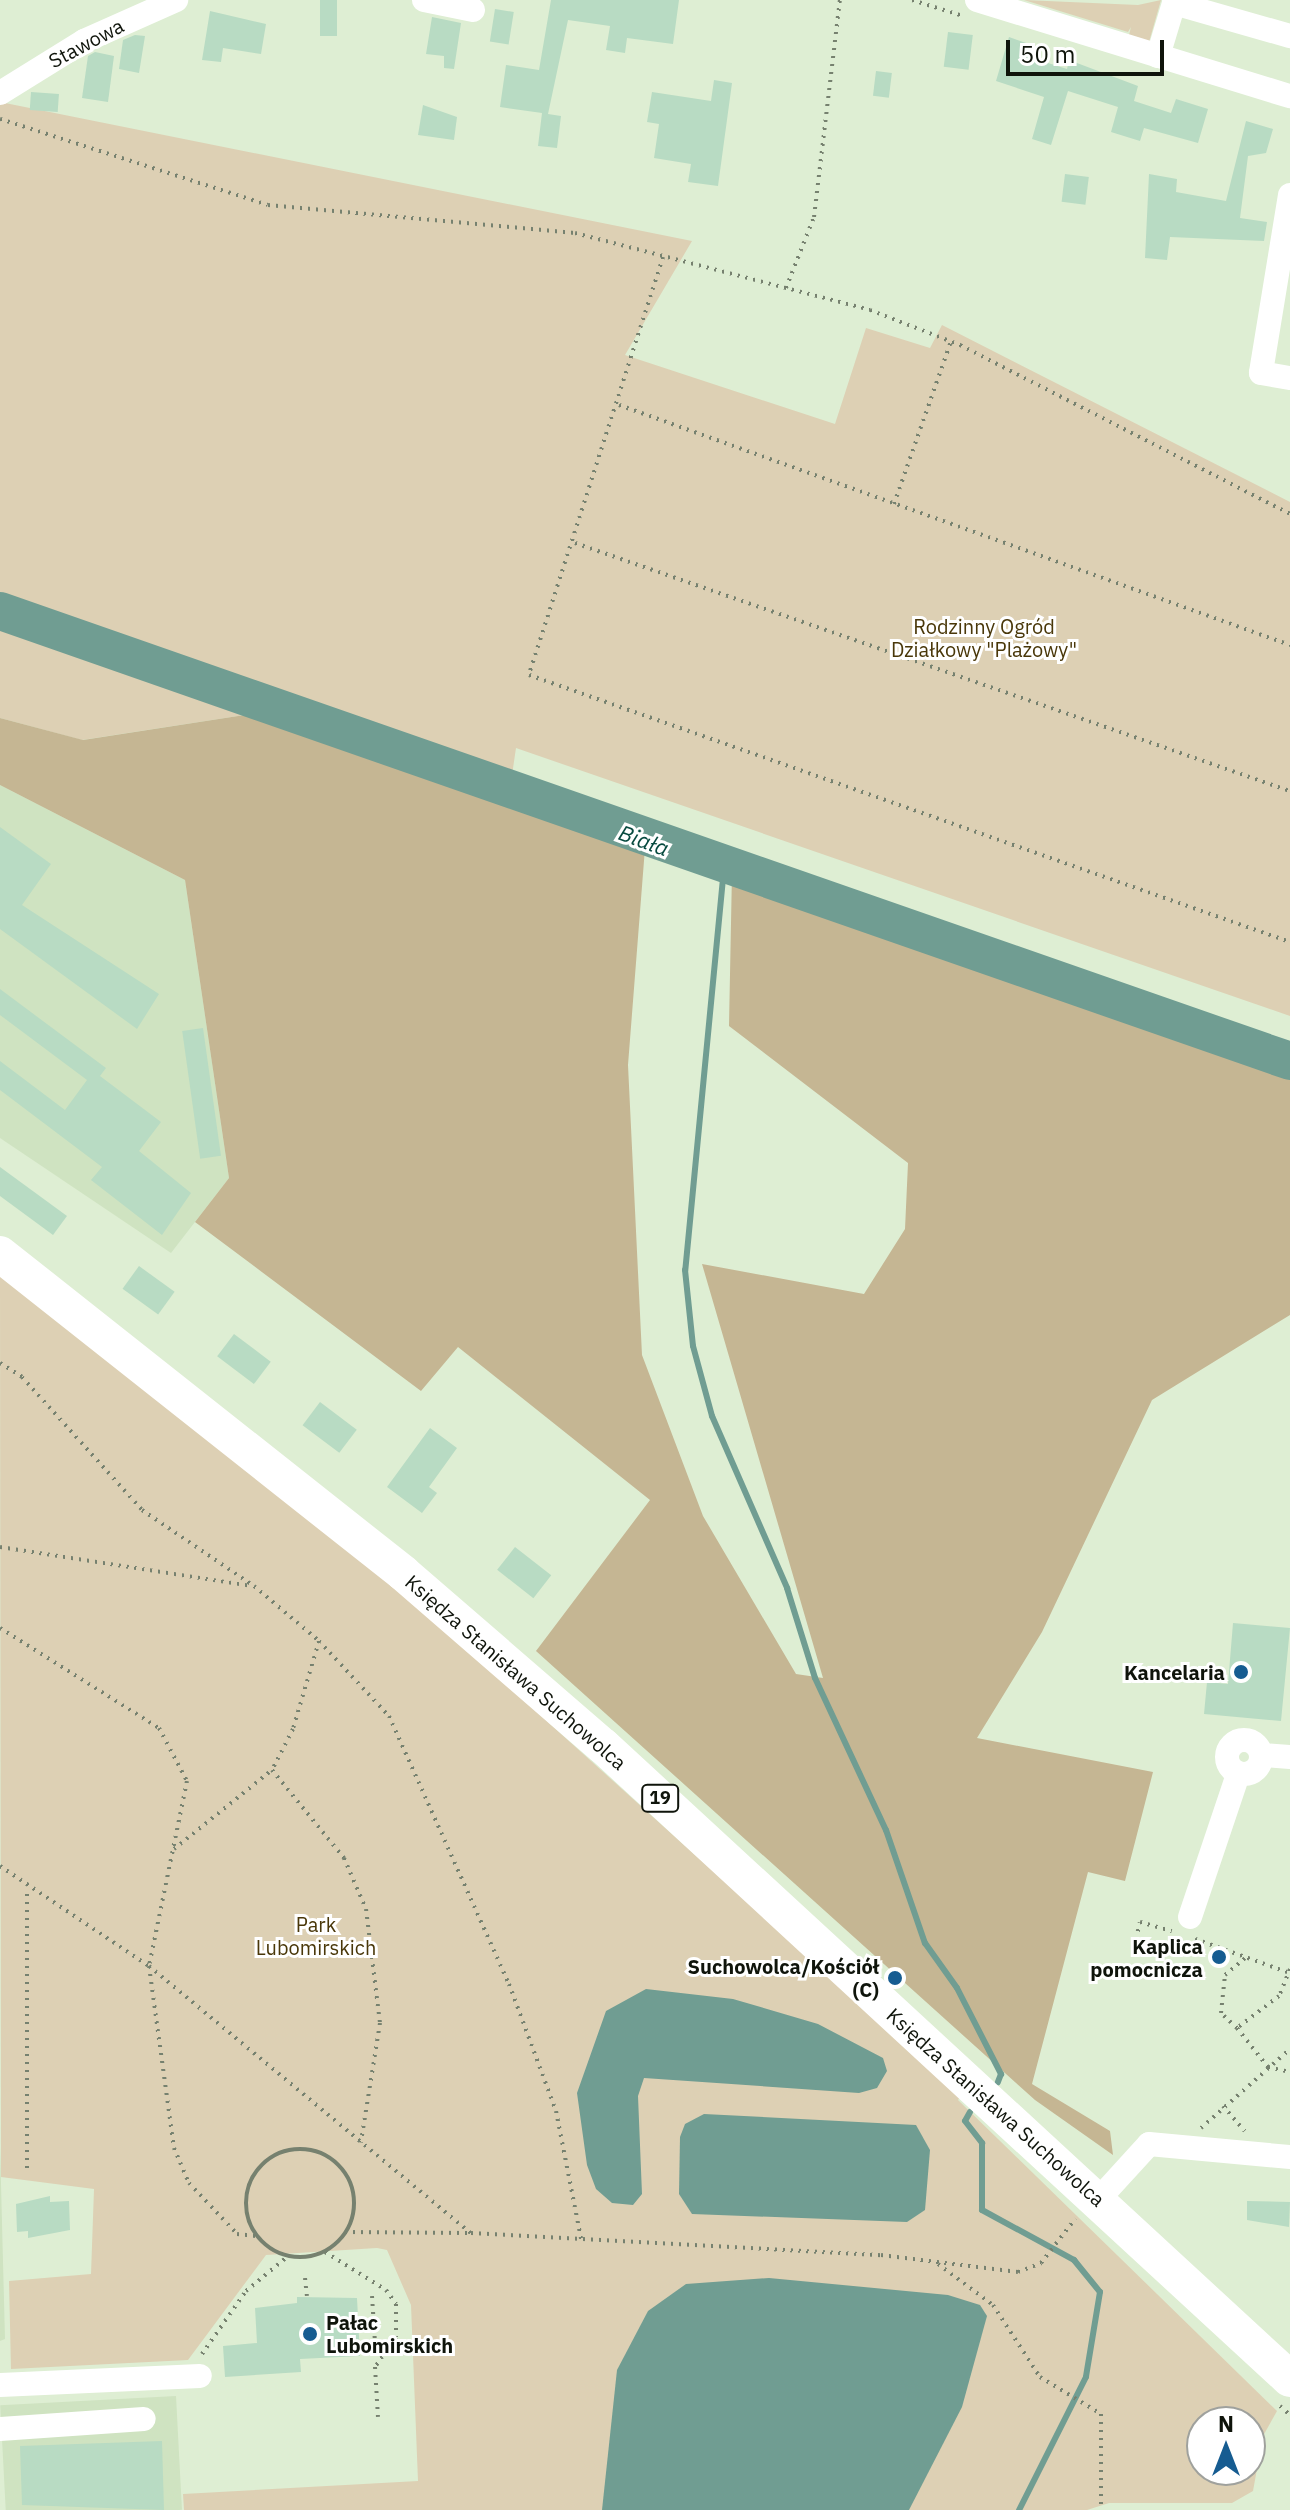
<!DOCTYPE html>
<meta charset="utf-8">
<style>
body{margin:0}
#map{position:relative;width:1290px;height:2510px;overflow:hidden;background:#deeed3;font-family:"IBM Plex Sans",sans-serif}
div>[style]{position:absolute}
.built>*{inset:0;background:#cfe3c1;transform-origin:0 0}
.green>*{inset:0;background:#ddd0b4}
.forest>*{inset:0;background:#c5b693}
.water>*{inset:0;background:#709d92}
.stream>*{height:6px;margin:-3px;padding:0 3px;transform-origin:3px;border-radius:3px;background:#709d92}
.river>*{height:38px;margin:-19px;padding:0 19px;transform-origin:19px;border-radius:19px;background:#709d92}
.building>*{inset:0;background:#b8dbc3;transform-origin:0 0}
.path>*{height:4px;margin-top:-2px;transform-origin:0;background:repeating-linear-gradient(90deg,#76816f 0 2px,transparent 0 8px)}
.path>.ring{margin:-2px;padding:0;box-sizing:content-box;background:none;border:4px solid #76816f;border-radius:50%}
.minor>*{height:24px;margin:-12px;padding:0 12px;transform-origin:12px;border-radius:12px;background:#fff}
.minor>.ring{margin:-12px;padding:0;box-sizing:content-box;background:none;border:24px solid #fff;border-radius:50%}
.highway>*{height:36px;margin:-18px;padding:0 18px;transform-origin:18px;border-radius:18px;background:#fff}
.dots>*{width:22px;height:22px;translate:-50% -50%;box-sizing:border-box;border:4px solid #fff;border-radius:50%}
span{translate:-50% -50%;white-space:nowrap;text-align:center;line-height:1.15;-webkit-text-stroke:6px #fff;paint-order:stroke}
.shield-label span{padding:2px 6px;background:#fff;border:2px solid;border-radius:6px;-webkit-text-stroke-width:0}
.shield-label{font-size:18px;color:#0f140b;font-weight:700}
.street-label{font-size:20px;color:#0f140b}
.park-label{font-size:20px;color:#493709}
.poi-label{font-size:20px;color:#0f140b;font-weight:700}
.right{translate:-100% -50%;text-align:right}
.left{translate:0 -50%;text-align:left}
.water-label{font-size:22px;color:#074a3f;font-style:italic}
.north{position:absolute;left:1186px;top:2406px;width:80px;height:80px;box-sizing:border-box;background:#fff;border:2px solid #9fa19d;border-radius:50%;rotate:0deg;font-size:22px;font-weight:700;line-height:32px;text-align:center;color:#0f140b}
.north::after{content:'';display:block;margin:auto;width:28px;height:36px;background:#165c91;clip-path:polygon(50% 0,100% 100%,50% 72%,0 100%)}
.scale{position:absolute;left:1006px;top:40px;width:158px;height:36px;box-sizing:border-box;border:4px solid #0f140b;border-top:0;padding-left:10px;font-size:24px;line-height:28px;white-space:nowrap;color:#0f140b;-webkit-text-stroke:6px #fff;paint-order:stroke}
</style>
<div id="map">
<div class="built">
<i style="clip-path:polygon(0 785px,185px 880px,229px 1178px,171px 1253px,0 1138px)"></i>
<i style="clip-path:polygon(0 2145px,5px 2339px,0 2341px)"></i>
<i style="left:176px;top:2396px;width:114px;height:176px;rotate:87deg"></i>
</div>
<div class="green">
<i style="clip-path:polygon(1024px 0,1138px 5px,1161px 0,1149px 42px,1129px 35px,1131px 27px,1128px 32px)"></i>
<i style="clip-path:polygon(0 102px,692px 241px,625px 355px,835px 424px,866px 328px,930px 348px,942px 325px,1290px 502px,1290px 1016px,516px 748px,508px 802px,251px 714px,82px 740px,0 718px)"></i>
<i style="clip-path:polygon(evenodd,0 1272px,396px 1585px,961px 2095px,958px 2100px,1277px 2411px,1263px 2436px,1253px 2491px,1232px 2503px,1109px 2503px,1087px 2510px,184px 2510px,183px 2494px,418px 2481px,411px 2305px,387px 2250px,377px 2248px,266px 2255px,188px 2360px,11px 2369px,9px 2281px,91px 2274px,94px 2189px,1px 2177px,0 1272px,1202px 2422px,1250px 2422px,1250px 2470px,1202px 2470px,1202px 2422px)"></i>
</div>
<div class="forest">
<i style="clip-path:polygon(251px 714px,645px 848px,628px 1065px,642px 1355px,703px 1516px,796px 1674px,823px 1678px,702px 1264px,864px 1294px,905px 1229px,908px 1163px,729px 1026px,732px 872px,1290px 1063px,1290px 1315px,1152px 1400px,1042px 1632px,977px 1738px,1153px 1772px,1125px 1881px,1088px 1872px,1032px 2084px,1110px 2131px,1113px 2155px,1035px 2100px,536px 1651px,650px 1500px,458px 1347px,421px 1391px,195px 1222px,229px 1178px,185px 880px,0 785px,0 718px,83px 740px)"></i>
</div>
<div class="water">
<i style="clip-path:polygon(646px 1989px,733px 1999px,818px 2024px,883px 2058px,887px 2071px,877px 2088px,859px 2093px,644px 2078px,638px 2096px,642px 2194px,633px 2205px,612px 2203px,596px 2189px,587px 2165px,577px 2093px,606px 2011px)"></i>
<i style="clip-path:polygon(704px 2114px,916px 2125px,930px 2150px,925px 2210px,907px 2222px,692px 2214px,679px 2194px,680px 2137px,685px 2124px)"></i>
<i style="clip-path:polygon(769px 2278px,948px 2295px,980px 2305px,987px 2316px,962px 2407px,909px 2510px,602px 2510px,617px 2370px,648px 2311px,686px 2284px)"></i>
</div>
<div class="stream">
<i style="left:724px;top:868px;width:404px;rotate:95.5deg"></i>
<i style="left:685px;top:1270px;width:76px;rotate:84deg"></i>
<i style="left:693px;top:1346px;width:73px;rotate:74.8deg"></i>
<i style="left:712px;top:1416px;width:188px;rotate:66.4deg"></i>
<i style="left:787px;top:1588px;width:94px;rotate:72.7deg"></i>
<i style="left:815px;top:1678px;width:168px;rotate:65deg"></i>
<i style="left:886px;top:1830px;width:120px;rotate:71deg"></i>
<i style="left:925px;top:1943px;width:55px;rotate:54.6deg"></i>
<i style="left:957px;top:1988px;width:97px;rotate:62.9deg"></i>
<i style="left:1001px;top:2074px;width:9px;rotate:111deg"></i>
<i style="left:970px;top:2112px;width:10px;rotate:119deg"></i>
<i style="left:965px;top:2121px;width:28px;rotate:52deg"></i>
<i style="left:982px;top:2143px;width:67px;rotate:90deg"></i>
<i style="left:982px;top:2210px;width:105px;rotate:28.5deg"></i>
<i style="left:1074px;top:2260px;width:41px;rotate:50.9deg"></i>
<i style="left:1100px;top:2292px;width:86px;rotate:99.4deg"></i>
<i style="left:1086px;top:2377px;width:149px;rotate:116.7deg"></i>
</div>
<div class="river">
<i style="left:0;top:611px;width:1366px;rotate:19.23deg"></i>
</div>
<div class="building">
<i style="left:320px;top:0;width:17px;height:36px"></i>
<i style="clip-path:polygon(551px 0,679px 0,673px 44px,627px 38px,625px 53px,606px 50px,610px 26px,568px 20px,548px 114px,561px 116px,557px 148px,538px 146px,542px 113px,500px 107px,506px 65px,539px 70px)"></i>
<i style="left:495px;top:9px;width:19px;height:33px;rotate:9deg"></i>
<i style="clip-path:polygon(210px 11px,266px 24px,261px 54px,223px 48px,221px 62px,202px 60px)"></i>
<i style="clip-path:polygon(432px 17px,461px 23px,454px 69px,444px 68px,444px 56px,426px 54px)"></i>
<i style="left:948px;top:32px;width:25px;height:35px;rotate:7deg"></i>
<i style="clip-path:polygon(135px 35px,145px 36px,139px 73px,119px 69px,123px 40px)"></i>
<i style="clip-path:polygon(1009px 37px,1029px 44px,1026px 56px,1067px 69px,1069px 60px,1138px 86px,1134px 101px,1171px 113px,1176px 99px,1208px 109px,1198px 143px,1144px 128px,1140px 141px,1111px 132px,1118px 107px,1068px 91px,1051px 145px,1032px 139px,1044px 97px,996px 81px)"></i>
<i style="clip-path:polygon(95px 52px,114px 56px,108px 102px,82px 98px,88px 56px)"></i>
<i style="left:876px;top:71px;width:16px;height:25px;rotate:7deg"></i>
<i style="clip-path:polygon(714px 80px,732px 83px,718px 186px,688px 182px,691px 164px,654px 158px,659px 124px,647px 122px,652px 92px,711px 101px)"></i>
<i style="left:31px;top:92px;width:28px;height:18px;rotate:4deg"></i>
<i style="clip-path:polygon(423px 105px,457px 117px,454px 140px,418px 135px)"></i>
<i style="clip-path:polygon(1246px 121px,1273px 129px,1266px 153px,1248px 156px,1240px 218px,1267px 222px,1264px 241px,1170px 237px,1167px 260px,1145px 258px,1149px 174px,1177px 179px,1176px 192px,1226px 201px)"></i>
<i style="left:1065px;top:174px;width:24px;height:28px;rotate:7deg"></i>
<i style="clip-path:polygon(0 827px,51px 864px,22px 905px,159px 994px,137px 1029px,0 929px)"></i>
<i style="clip-path:polygon(0 989px,106px 1068px,100px 1076px,161px 1122px,139px 1151px,191px 1193px,162px 1235px,91px 1180px,102px 1167px,0 1090px,0 1061px,65px 1110px,87px 1080px,0 1015px)"></i>
<i style="left:203px;top:1028px;width:129px;height:21px;rotate:82deg"></i>
<i style="clip-path:polygon(0 1167px,67px 1216px,53px 1235px,0 1196px)"></i>
<i style="left:139px;top:1266px;width:44px;height:28px;rotate:36deg"></i>
<i style="left:234px;top:1334px;width:46px;height:28px;rotate:37deg"></i>
<i style="left:320px;top:1402px;width:46px;height:29px;rotate:37deg"></i>
<i style="clip-path:polygon(430px 1428px,457px 1448px,429px 1487px,437px 1493px,422px 1513px,387px 1487px)"></i>
<i style="left:515px;top:1547px;width:46px;height:29px;rotate:38deg"></i>
<i style="clip-path:polygon(1233px 1623px,1290px 1628px,1281px 1721px,1204px 1714px,1207px 1682px,1228px 1684px)"></i>
<i style="clip-path:polygon(50px 2196px,50px 2202px,69px 2201px,70px 2230px,28px 2238px,28px 2231px,17px 2232px,16px 2204px)"></i>
<i style="clip-path:polygon(1247px 2201px,1290px 2202px,1289px 2227px,1247px 2220px)"></i>
<i style="clip-path:polygon(297px 2297px,357px 2298px,360px 2356px,300px 2359px,301px 2372px,225px 2377px,223px 2346px,257px 2343px,255px 2308px,297px 2303px)"></i>
<i style="clip-path:polygon(162px 2441px,164px 2510px,22px 2505px,20px 2446px)"></i>
</div>
<div class="path">
<i style="left:912px;top:0;width:53px;rotate:17.4deg"></i>
<i style="left:0;top:119px;width:281px;rotate:17.8deg"></i>
<i style="left:268px;top:205px;width:308px;rotate:5.2deg"></i>
<i style="left:575px;top:233px;width:305px;rotate:14.6deg"></i>
<i style="left:870px;top:310px;width:97px;rotate:21.3deg"></i>
<i style="left:960px;top:345px;width:371px;rotate:27.1deg"></i>
<i style="left:663px;top:257px;width:439px;rotate:107.8deg"></i>
<i style="left:529px;top:675px;width:806px;rotate:19.33deg"></i>
<i style="left:786px;top:288px;width:76px;rotate:-68.5deg"></i>
<i style="left:814px;top:217px;width:219px;rotate:-83.2deg"></i>
<i style="left:619px;top:405px;width:713px;rotate:19.68deg"></i>
<i style="left:894px;top:504px;width:173px;rotate:-70.7deg"></i>
<i style="left:575px;top:543px;width:757px;rotate:19.13deg"></i>
<i style="left:0;top:1363px;width:26px;rotate:32deg"></i>
<i style="left:22px;top:1377px;width:179px;rotate:47.9deg"></i>
<i style="left:142px;top:1510px;width:135px;rotate:34.2deg"></i>
<i style="left:254px;top:1586px;width:85px;rotate:40.2deg"></i>
<i style="left:319px;top:1641px;width:103px;rotate:47deg"></i>
<i style="left:389px;top:1716px;width:294px;rotate:65.9deg"></i>
<i style="left:509px;top:1984px;width:135px;rotate:69.7deg"></i>
<i style="left:556px;top:2111px;width:135px;rotate:78.9deg"></i>
<i style="left:0;top:1547px;width:254px;rotate:8.8deg"></i>
<i style="left:0;top:1628px;width:188px;rotate:32.2deg"></i>
<i style="left:159px;top:1728px;width:60px;rotate:62.2deg"></i>
<i style="left:187px;top:1781px;width:189px;rotate:101.6deg"></i>
<i style="left:149px;top:1966px;width:184px;rotate:82.2deg"></i>
<i style="left:174px;top:2148px;width:38px;rotate:67deg"></i>
<i style="left:189px;top:2183px;width:70px;rotate:46.7deg"></i>
<i style="left:237px;top:2234px;width:19px;rotate:6deg"></i>
<i style="left:319px;top:1641px;width:92px;rotate:106.5deg"></i>
<i style="left:293px;top:1729px;width:46px;rotate:117.1deg"></i>
<i style="left:272px;top:1770px;width:114px;rotate:50.7deg"></i>
<i style="left:344px;top:1858px;width:56px;rotate:66.7deg"></i>
<i style="left:366px;top:1909px;width:115px;rotate:83deg"></i>
<i style="left:380px;top:2023px;width:121px;rotate:99.1deg"></i>
<i style="left:174px;top:1849px;width:126px;rotate:-38.9deg"></i>
<i style="left:0;top:1866px;width:179px;rotate:33.9deg"></i>
<i style="left:149px;top:1966px;width:418px;rotate:39.7deg"></i>
<i style="left:471px;top:2233px;width:411px;rotate:3.1deg"></i>
<i style="left:881px;top:2255px;width:138px;rotate:7.1deg"></i>
<i style="left:1018px;top:2272px;width:25px;rotate:-21deg"></i>
<i style="left:1041px;top:2263px;width:56px;rotate:-52.3deg"></i>
<i style="left:1136px;top:1939px;width:17px;rotate:-77deg"></i>
<i style="left:1140px;top:1922px;width:33px;rotate:16deg"></i>
<i style="left:1195px;top:1939px;width:98px;rotate:19.7deg"></i>
<i style="left:1290px;top:1969px;width:29px;rotate:112deg"></i>
<i style="left:1279px;top:1996px;width:53px;rotate:142.7deg"></i>
<i style="left:1237px;top:2028px;width:50px;rotate:51.5deg"></i>
<i style="left:1268px;top:2067px;width:23px;rotate:13deg"></i>
<i style="left:1237px;top:2028px;width:22px;rotate:-137deg"></i>
<i style="left:1221px;top:2013px;width:38px;rotate:-84deg"></i>
<i style="left:1225px;top:1975px;width:26px;rotate:-40deg"></i>
<i style="left:1223px;top:2106px;width:33px;rotate:49deg"></i>
<i style="left:1201px;top:2128px;width:119px;rotate:-41.6deg"></i>
<i class="ring" style="left:246px;top:2149px;width:104px;height:104px"></i>
<i style="left:27px;top:2168px;width:277px;rotate:-90deg"></i>
<i style="left:345px;top:2232px;width:123px;rotate:0.5deg"></i>
<i style="left:325px;top:2252px;width:72px;rotate:31.9deg"></i>
<i style="left:386px;top:2290px;width:17px;rotate:54deg"></i>
<i style="left:396px;top:2304px;width:33px;rotate:90deg"></i>
<i style="left:396px;top:2337px;width:37px;rotate:125deg"></i>
<i style="left:375px;top:2367px;width:50px;rotate:86.6deg"></i>
<i style="left:938px;top:2264px;width:69px;rotate:36.7deg"></i>
<i style="left:993px;top:2305px;width:86px;rotate:56.9deg"></i>
<i style="left:1040px;top:2377px;width:71px;rotate:31.2deg"></i>
<i style="left:1101px;top:2414px;width:96px;rotate:90deg"></i>
<i style="left:305px;top:2278px;width:18px;rotate:84deg"></i>
<i style="left:372px;top:2296px;width:62px;rotate:86.3deg"></i>
<i style="left:362px;top:2326px;width:17px"></i>
<i style="left:202px;top:2354px;width:77px;rotate:-55.1deg"></i>
<i style="left:246px;top:2291px;width:53px;rotate:-39.7deg"></i>
<i style="left:1280px;top:2406px;width:13px;rotate:42deg"></i>
</div>
<div class="minor">
<i style="left:424px;top:0;width:50px;rotate:11.5deg"></i>
<i style="left:977px;top:0;width:327px;rotate:17.1deg"></i>
<i style="left:1158px;top:56px;width:55px;rotate:-73.2deg"></i>
<i style="left:1174px;top:3px;width:121px;rotate:15.9deg"></i>
<i style="left:0;top:93px;width:99px;rotate:-31.8deg"></i>
<i style="left:84px;top:41px;width:101px;rotate:-24deg"></i>
<i style="left:1290px;top:195px;width:180px;rotate:99.3deg"></i>
<i style="left:1261px;top:373px;width:29px;rotate:10deg"></i>
<i class="ring" style="left:1227px;top:1740px;width:10px;height:10px"></i>
<i style="left:1262px;top:1755px;width:28px;rotate:4deg"></i>
<i style="left:1190px;top:1917px;width:151px;rotate:-71.4deg"></i>
<i style="left:1097px;top:2201px;width:77px;rotate:-47.6deg"></i>
<i style="left:1149px;top:2144px;width:142px;rotate:5.3deg"></i>
<i style="left:0;top:2385px;width:200px;rotate:-2.6deg"></i>
<i style="left:0;top:2429px;width:144px;rotate:-4deg"></i>
</div>
<div class="highway">
<i style="left:0;top:1254px;width:514px;rotate:38.36deg"></i>
<i style="left:403px;top:1573px;width:264px;rotate:40.9deg"></i>
<i style="left:603px;top:1746px;width:934px;rotate:42.66deg"></i>
</div>
<div class="dots">
<i style="left:1241px;top:1672px;background:#165c91"></i>
<i style="left:1219px;top:1957px;background:#165c91"></i>
<i style="left:895px;top:1978px;background:#165c91"></i>
<i style="left:310px;top:2334px;background:#165c91"></i>
</div>
<div class="shield-label">
<span style="left:660px;top:1798px">19</span>
</div>
<div class="street-label">
<span style="left:86px;top:43px;rotate:-28deg">Stawowa</span>
<span style="left:516px;top:1672px;rotate:41deg">Księdza Stanisława Suchowolca</span>
<span style="left:996px;top:2107px;rotate:42deg">Księdza Stanisława Suchowolca</span>
</div>
<div class="park-label">
<span style="left:984px;top:638px">Rodzinny Ogród<br>Działkowy "Plażowy"</span>
<span style="left:316px;top:1936px">Park<br>Lubomirskich</span>
</div>
<div class="poi-label">
<span class="right" style="left:1225px;top:1672px">Kancelaria</span>
<span class="right" style="left:1203px;top:1958px">Kaplica<br>pomocnicza</span>
<span class="right" style="left:879px;top:1978px">Suchowolca/Kościół<br>(C)</span>
<span class="left" style="left:326px;top:2334px">Pałac<br>Lubomirskich</span>
</div>
<div class="water-label">
<span style="left:644px;top:840px;rotate:20deg">Biała</span>
</div>
<div class="north">N</div>
<div class="scale">50 m</div>
</div>
